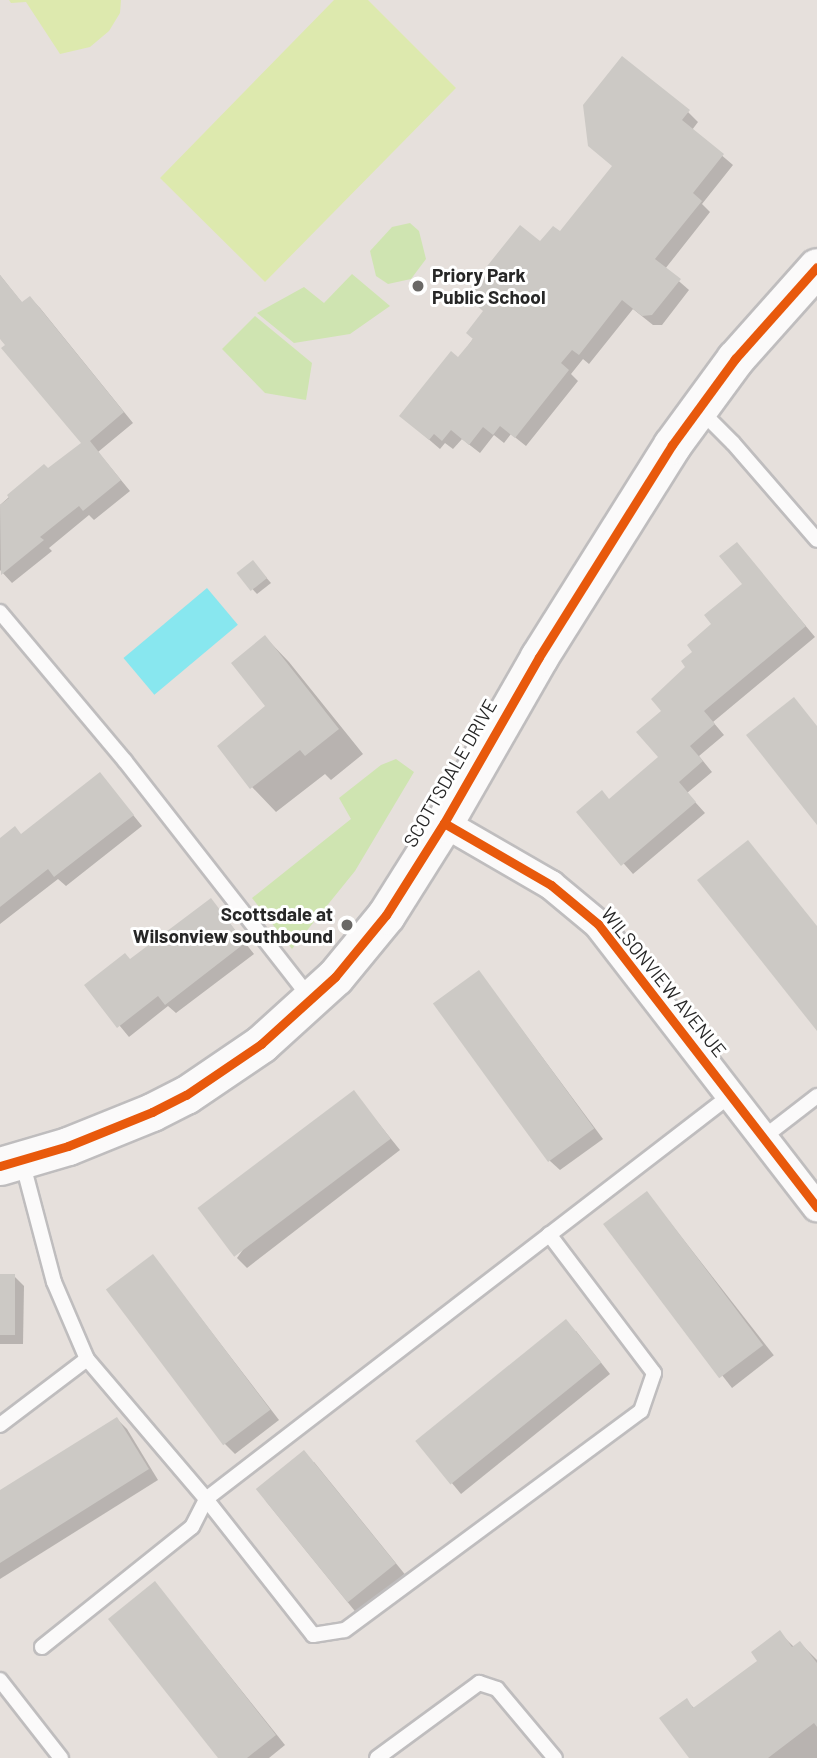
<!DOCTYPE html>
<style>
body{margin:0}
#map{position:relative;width:817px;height:1758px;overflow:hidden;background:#e6e0dc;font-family:Barlow,sans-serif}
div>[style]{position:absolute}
.green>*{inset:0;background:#cfe4b1}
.pitch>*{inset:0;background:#dde9ae}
.water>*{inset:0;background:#88e7ef;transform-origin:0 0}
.shadow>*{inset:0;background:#0003;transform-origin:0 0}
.building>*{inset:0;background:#ccc9c5;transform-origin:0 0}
.roads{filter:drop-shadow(2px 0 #bfbdbe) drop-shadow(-2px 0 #bfbdbe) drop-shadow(0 2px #bfbdbe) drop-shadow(0 -2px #bfbdbe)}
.service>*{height:14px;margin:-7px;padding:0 7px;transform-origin:7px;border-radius:7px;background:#fbfafa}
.minor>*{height:28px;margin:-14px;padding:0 14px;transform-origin:14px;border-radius:14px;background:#fbfafa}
.tertiary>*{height:37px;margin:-18.5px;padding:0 18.5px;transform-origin:18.5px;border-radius:18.5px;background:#fbfafa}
.cycleway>*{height:9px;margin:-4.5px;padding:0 4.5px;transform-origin:4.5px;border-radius:4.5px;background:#e8590c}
.dots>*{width:19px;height:19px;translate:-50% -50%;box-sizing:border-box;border:4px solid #fff;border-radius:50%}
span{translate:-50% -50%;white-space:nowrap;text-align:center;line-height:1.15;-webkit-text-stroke:6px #fff;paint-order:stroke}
.poi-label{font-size:19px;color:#272727;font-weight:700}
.left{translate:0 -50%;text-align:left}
.right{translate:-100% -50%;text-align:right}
.street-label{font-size:19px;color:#272727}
</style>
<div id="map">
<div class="green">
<i style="clip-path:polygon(410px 223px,419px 231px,426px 259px,411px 279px,388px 284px,376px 276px,370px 251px,392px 227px)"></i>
<i style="clip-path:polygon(352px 274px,390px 306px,350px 334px,294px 343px,257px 313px,304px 287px,324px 303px)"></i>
<i style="clip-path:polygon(255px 316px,312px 363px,306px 400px,265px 393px,222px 349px)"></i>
<i style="clip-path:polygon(396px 759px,414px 772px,355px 871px,292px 949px,252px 898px,351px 819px,339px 798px,381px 765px)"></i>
</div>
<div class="pitch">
<i style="clip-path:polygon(9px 0,121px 0,120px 13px,109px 31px,90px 47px,60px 54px,26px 2px,11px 3px)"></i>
<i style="clip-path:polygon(334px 0,368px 0,456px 88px,265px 282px,160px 178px)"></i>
</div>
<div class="water">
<i style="left:207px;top:588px;width:48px;height:109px;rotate:50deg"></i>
</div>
<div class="shadow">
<i style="clip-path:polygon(688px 112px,698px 122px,692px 130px,733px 165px,702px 204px,710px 212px,665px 269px,689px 290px,662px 325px,653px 325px,633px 309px,589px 364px,583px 359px,571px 374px,578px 381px,526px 446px,511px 434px,504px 443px,494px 435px,480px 453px,462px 439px,453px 449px,445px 443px,440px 449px,412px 425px,540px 244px,560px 234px)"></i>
<i style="clip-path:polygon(0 275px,23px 304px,30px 298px,40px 308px,133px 423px,98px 452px,130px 491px,94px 520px,89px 515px,49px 548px,52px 551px,12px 583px,0 570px,0 505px,44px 466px,49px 470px,83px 443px,0 338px)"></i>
<i style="clip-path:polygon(737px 544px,815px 637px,713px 722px,724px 735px,699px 756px,712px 772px,687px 793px,705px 813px,633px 874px,579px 813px,609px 801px,661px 757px,663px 712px,695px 652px,744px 584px)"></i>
<i style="clip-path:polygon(257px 567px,271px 583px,257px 594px,239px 574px)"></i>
<i style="clip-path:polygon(265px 637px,289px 662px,363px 754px,331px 780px,325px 774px,276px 812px,252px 787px,268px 707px)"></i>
<i style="clip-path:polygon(100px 774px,142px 826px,66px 886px,58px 879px,0 924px,0 840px,22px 835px)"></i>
<i style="clip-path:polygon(211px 900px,254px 954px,176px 1013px,168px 1006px,129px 1037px,86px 985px,131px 961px)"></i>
<i style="clip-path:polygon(479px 972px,603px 1139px,560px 1170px,550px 1161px)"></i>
<i style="clip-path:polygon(354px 1093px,400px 1150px,247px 1268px,237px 1258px)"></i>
<i style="left:647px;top:1193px;width:206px;height:53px;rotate:52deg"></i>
<i style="clip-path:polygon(153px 1256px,279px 1420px,235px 1454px,225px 1444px)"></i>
<i style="clip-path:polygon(0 1276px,14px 1276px,24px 1286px,23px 1344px,0 1344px)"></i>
<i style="clip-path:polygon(576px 1331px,610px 1374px,461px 1494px,417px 1441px)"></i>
<i style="clip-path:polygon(117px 1419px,127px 1429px,158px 1480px,0 1579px,0 1492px)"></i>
<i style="left:314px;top:1462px;width:144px;height:62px;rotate:51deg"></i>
<i style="clip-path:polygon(164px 1594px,285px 1745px,269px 1758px,221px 1758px)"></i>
<i style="clip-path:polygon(780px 1633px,794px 1647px,800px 1643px,817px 1660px,817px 1758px,691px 1758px,686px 1700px,695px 1709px,759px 1661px)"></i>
</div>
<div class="building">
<i style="clip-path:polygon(622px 56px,690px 110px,682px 120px,724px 154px,693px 193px,702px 201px,655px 259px,681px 279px,652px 315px,642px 316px,622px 300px,579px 355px,572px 350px,561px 363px,569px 370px,515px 438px,500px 426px,493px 435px,483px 427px,469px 445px,451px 430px,442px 441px,434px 434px,429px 440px,399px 416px,451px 351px,458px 357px,473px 339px,466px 333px,483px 311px,464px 295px,520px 225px,540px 241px,553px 226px,560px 231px,612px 166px,588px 146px,583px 105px)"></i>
<i style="clip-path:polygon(0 275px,22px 302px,30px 296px,124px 412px,90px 441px,121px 480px,83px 511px,79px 506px,60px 521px,40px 537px,44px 540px,1px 575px,0 505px,9px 498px,7px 495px,44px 464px,48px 468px,81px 443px,1px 348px,5px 345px,0 339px)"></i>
<i style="clip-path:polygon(737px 542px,806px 626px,704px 711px,715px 724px,690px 746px,703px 761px,679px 782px,696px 802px,621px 866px,576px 812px,602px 790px,609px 799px,658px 757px,636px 732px,661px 711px,651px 699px,685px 667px,681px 661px,692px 652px,687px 645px,711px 624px,704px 615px,742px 584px,719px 556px)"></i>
<i style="left:253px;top:560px;width:23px;height:21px;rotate:52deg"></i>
<i style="clip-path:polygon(265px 635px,339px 729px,305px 756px,300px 750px,250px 789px,217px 746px,265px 706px,231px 663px)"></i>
<i style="clip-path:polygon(794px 697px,817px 726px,817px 825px,746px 735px)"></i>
<i style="clip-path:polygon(100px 772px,134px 815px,54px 877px,48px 869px,0 907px,0 838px,15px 826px,21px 834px)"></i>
<i style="clip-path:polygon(748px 840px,817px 926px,817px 1031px,697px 880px)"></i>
<i style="clip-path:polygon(211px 898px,245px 943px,165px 1005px,158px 996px,117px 1028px,84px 985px,125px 953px,130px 959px)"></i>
<i style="left:479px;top:970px;width:196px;height:57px;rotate:54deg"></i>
<i style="left:354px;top:1090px;width:61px;height:196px;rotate:53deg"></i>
<i style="left:647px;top:1191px;width:193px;height:55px;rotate:53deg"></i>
<i style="left:153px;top:1254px;width:195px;height:59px;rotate:53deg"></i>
<i style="left:0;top:1274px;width:15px;height:61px"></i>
<i style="left:566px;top:1319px;width:56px;height:194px;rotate:51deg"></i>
<i style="clip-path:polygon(117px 1417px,149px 1469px,0 1563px,0 1490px)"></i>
<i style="left:304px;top:1450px;width:146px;height:62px;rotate:51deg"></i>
<i style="clip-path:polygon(155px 1581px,276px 1735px,247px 1758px,218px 1758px,108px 1619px)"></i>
<i style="clip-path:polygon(780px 1630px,792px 1647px,800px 1641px,817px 1663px,817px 1727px,814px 1723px,768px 1758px,689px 1758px,659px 1718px,687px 1698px,693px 1708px,757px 1661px,751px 1652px)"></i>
</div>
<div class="roads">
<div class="service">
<i style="left:699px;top:409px;width:48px;rotate:45deg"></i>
<i style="left:733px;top:443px;width:128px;rotate:49.1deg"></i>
<i style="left:0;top:612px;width:194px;rotate:50deg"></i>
<i style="left:125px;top:761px;width:301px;rotate:52deg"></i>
<i style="left:764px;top:1137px;width:67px;rotate:-37.7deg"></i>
<i style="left:22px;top:1161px;width:125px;rotate:75.2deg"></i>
<i style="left:54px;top:1282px;width:84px;rotate:66.8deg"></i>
<i style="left:87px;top:1359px;width:184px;rotate:49.6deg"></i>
<i style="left:206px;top:1499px;width:173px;rotate:51.8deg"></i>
<i style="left:313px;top:1635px;width:32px;rotate:-9deg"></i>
<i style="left:345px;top:1630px;width:368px;rotate:-36.5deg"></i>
<i style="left:641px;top:1411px;width:40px;rotate:-71.1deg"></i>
<i style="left:654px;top:1373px;width:174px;rotate:-127.1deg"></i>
<i style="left:0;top:1425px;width:109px;rotate:-37.2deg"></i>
<i style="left:42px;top:1647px;width:192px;rotate:-38.7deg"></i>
<i style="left:192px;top:1527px;width:31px;rotate:-63deg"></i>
<i style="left:206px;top:1499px;width:664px;rotate:-37.59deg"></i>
<i style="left:0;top:1680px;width:99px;rotate:52deg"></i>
<i style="left:377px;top:1758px;width:127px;rotate:-36.3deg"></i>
<i style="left:479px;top:1683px;width:19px;rotate:18deg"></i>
<i style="left:497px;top:1689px;width:90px;rotate:50deg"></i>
</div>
<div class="minor">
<i style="left:444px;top:823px;width:124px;rotate:30.1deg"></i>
<i style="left:551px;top:885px;width:61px;rotate:39.7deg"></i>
<i style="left:598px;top:924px;width:358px;rotate:52.3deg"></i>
</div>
<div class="tertiary">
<i style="left:0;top:1166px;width:71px;rotate:-16.4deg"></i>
<i style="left:68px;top:1146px;width:91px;rotate:-22deg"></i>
<i style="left:152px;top:1112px;width:38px;rotate:-27deg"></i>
<i style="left:186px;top:1095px;width:91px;rotate:-34.2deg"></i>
<i style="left:261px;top:1044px;width:100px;rotate:-42.2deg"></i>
<i style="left:335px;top:977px;width:80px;rotate:-50.6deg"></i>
<i style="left:386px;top:915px;width:109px;rotate:-57.8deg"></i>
<i style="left:444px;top:823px;width:191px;rotate:-60.2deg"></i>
<i style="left:539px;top:657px;width:250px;rotate:-57.9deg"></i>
<i style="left:672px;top:445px;width:107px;rotate:-53.8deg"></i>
<i style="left:735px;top:359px;width:123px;rotate:-48.3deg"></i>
</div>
</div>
<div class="cycleway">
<i style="left:444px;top:823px;width:124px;rotate:30.1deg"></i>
<i style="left:551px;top:885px;width:61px;rotate:39.7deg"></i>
<i style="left:598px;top:924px;width:358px;rotate:52.3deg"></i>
<i style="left:0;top:1166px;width:71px;rotate:-16.4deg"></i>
<i style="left:68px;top:1146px;width:91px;rotate:-22deg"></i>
<i style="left:152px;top:1112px;width:38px;rotate:-27deg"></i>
<i style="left:186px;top:1095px;width:91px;rotate:-34.2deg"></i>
<i style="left:261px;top:1044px;width:100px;rotate:-42.2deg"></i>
<i style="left:335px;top:977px;width:80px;rotate:-50.6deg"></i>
<i style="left:386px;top:915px;width:109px;rotate:-57.8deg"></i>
<i style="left:444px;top:823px;width:191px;rotate:-60.2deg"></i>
<i style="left:539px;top:657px;width:250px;rotate:-57.9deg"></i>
<i style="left:672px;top:445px;width:107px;rotate:-53.8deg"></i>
<i style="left:735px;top:359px;width:123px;rotate:-48.3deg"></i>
</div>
<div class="dots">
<i style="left:418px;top:286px;background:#6a6866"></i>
<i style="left:347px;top:925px;background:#6a6866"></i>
</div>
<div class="poi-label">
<span class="left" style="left:432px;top:286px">Priory Park<br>Public School</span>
<span class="right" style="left:333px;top:925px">Scottsdale at<br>Wilsonview southbound</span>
</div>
<div class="street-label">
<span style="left:450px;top:773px;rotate:-60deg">SCOTTSDALE DRIVE</span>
<span style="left:664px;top:982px;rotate:51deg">WILSONVIEW AVENUE</span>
</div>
</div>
